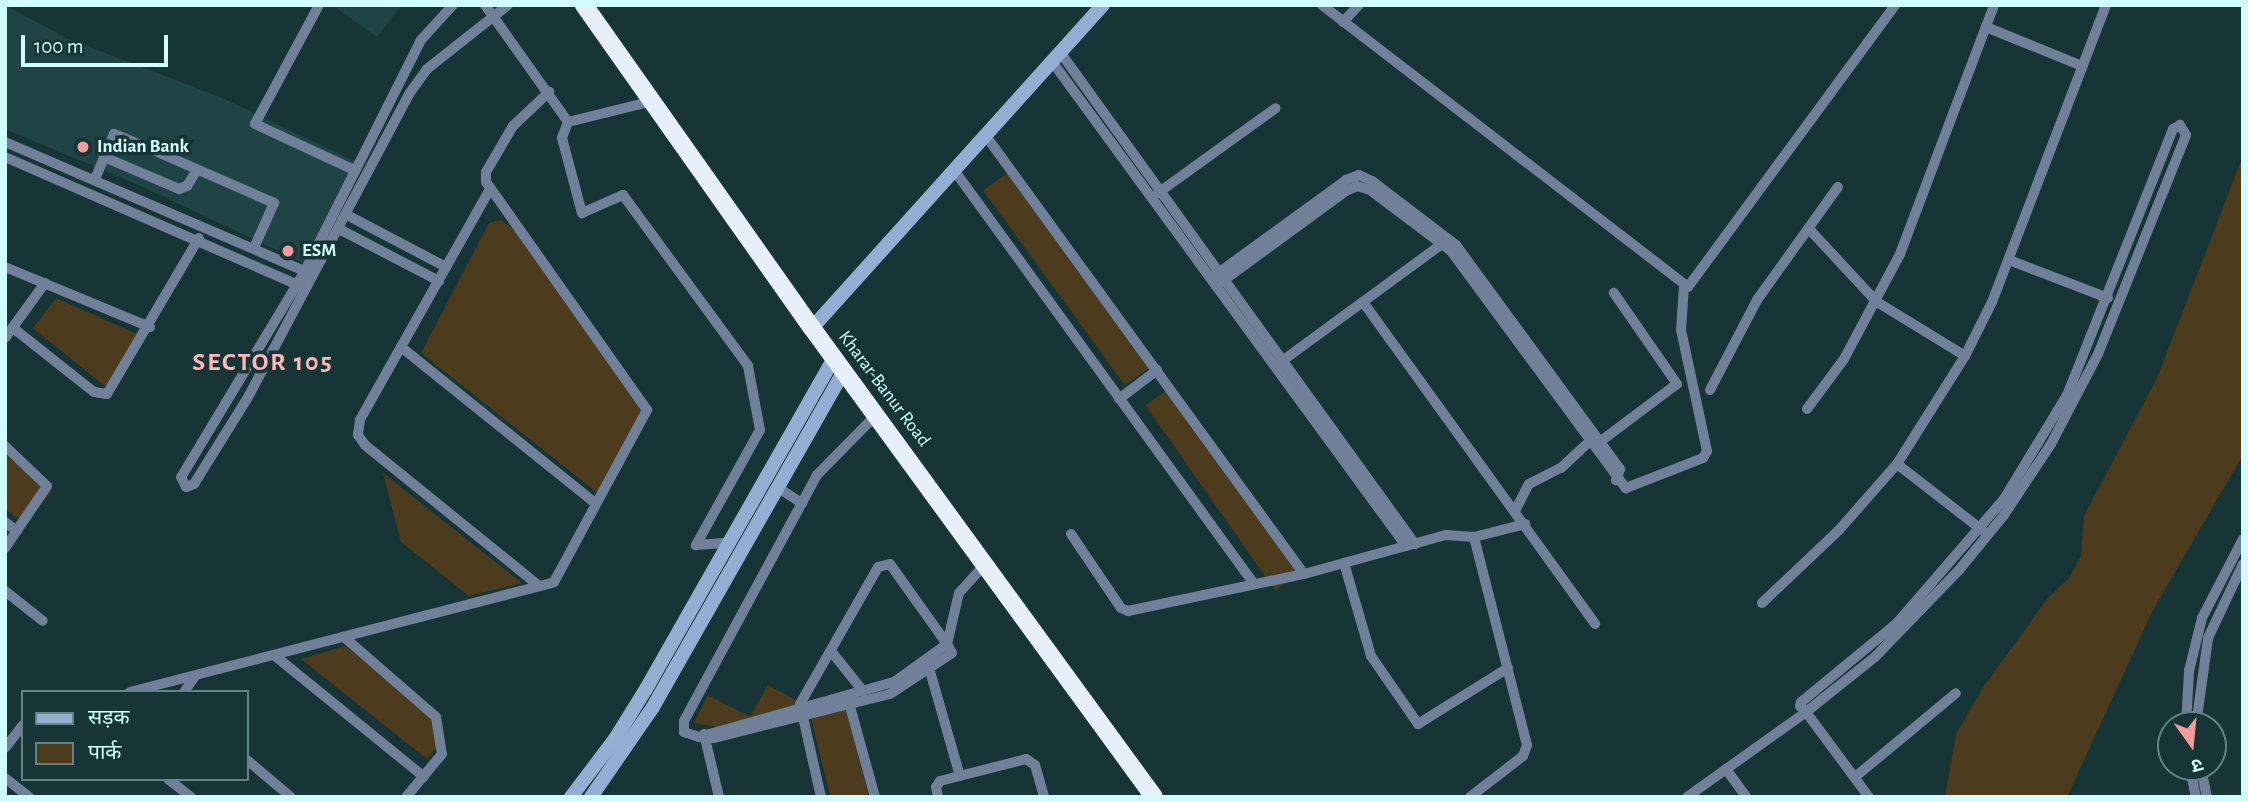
<!DOCTYPE html>
<meta charset="utf-8">
<style>
body{margin:0}
#map{position:relative;width:2248px;height:802px;overflow:hidden;background:#173536;font-family:"Alegreya Sans","Noto Sans Devanagari",sans-serif}
div>[style]{position:absolute}
.built>*{inset:0;background:#204445}
.green>*{inset:0;background:#4d3b1e;transform-origin:0 0}
.street>*{height:10px;margin:-5px;padding:0 5px;transform-origin:5px;border-radius:5px;background:#708098}
.secondary>*{height:14px;margin:-7px;padding:0 7px;transform-origin:7px;border-radius:7px;background:#94add3}
.highway>*{height:18px;margin:-9px;padding:0 9px;transform-origin:9px;border-radius:9px;background:#e7effb}
.dots>*{width:19px;height:19px;translate:-50% -50%;box-sizing:border-box;border:4px solid #173536;border-radius:50%}
span{translate:-50% -50%;white-space:nowrap;text-align:center;line-height:1.15;-webkit-text-stroke:7px #173536;paint-order:stroke}
.poi-label{font-size:19px;color:#d0fdfe;font-weight:700}
.left{translate:0 -50%;text-align:left}
.street-label{font-size:19px;color:#d0fdfe}
.district-label{font-size:26px;color:#fcb8b8;font-weight:700;letter-spacing:2px}
.frame{position:absolute;inset:0;border:7px solid #d0fdfe;pointer-events:none}
.legend{position:absolute;left:21px;top:690px;width:228px;height:91px;box-sizing:border-box;background:#173536;border:2px solid #618586;margin:0;padding:9px 12px;list-style:none;font-size:21px;color:#d0fdfe}
.legend li{display:flex;align-items:center;gap:14px;height:35px}
.legend b{width:35px;border:2px solid #618586}
.north{position:absolute;left:2157px;top:711px;width:70px;height:70px;box-sizing:border-box;background:#173536;border:2px solid #618586;border-radius:50%;rotate:165deg;font-size:19px;font-weight:700;line-height:28px;text-align:center;color:#d0fdfe}
.north::after{content:'';display:block;margin:auto;width:24px;height:32px;background:#f59b9d;clip-path:polygon(50% 0,100% 100%,50% 72%,0 100%)}
.scale{position:absolute;left:21px;top:35px;width:147px;height:32px;box-sizing:border-box;border:4px solid #d0fdfe;border-top:0;padding-left:9px;font-size:21px;line-height:24px;white-space:nowrap;color:#d0fdfe;-webkit-text-stroke:5px #173536;paint-order:stroke}
</style>
<div id="map">
<div class="built">
<i style="clip-path:polygon(5px 5px,66px 38px,220px 97px,357px 162px,358px 176px,304px 263px,141px 186px,5px 129px)"></i>
<i style="clip-path:polygon(332px 5px,402px 5px,377px 37px)"></i>
</div>
<div class="green">
<i style="clip-path:polygon(2243px 156px,2243px 455px,2153px 610px,2067px 797px,1945px 797px,1956px 734px,1984px 686px,2048px 598px,2070px 577px,2081px 556px,2084px 516px,2157px 378px)"></i>
<i style="left:1010px;top:171px;width:241px;height:33px;rotate:54deg"></i>
<i style="clip-path:polygon(501px 220px,518px 232px,648px 416px,599px 494px,421px 353px,489px 223px)"></i>
<i style="clip-path:polygon(56px 298px,146px 338px,106px 387px,33px 328px)"></i>
<i style="left:1170px;top:388px;width:226px;height:30px;rotate:55deg"></i>
<i style="clip-path:polygon(5px 454px,52px 491px,25px 524px,5px 509px)"></i>
<i style="clip-path:polygon(383px 473px,522px 583px,469px 596px,401px 542px)"></i>
<i style="clip-path:polygon(345px 646px,433px 716px,442px 741px,427px 759px,301px 659px)"></i>
<i style="clip-path:polygon(768px 685px,801px 703px,718px 727px,694px 723px,708px 695px,750px 717px)"></i>
<i style="left:847px;top:710px;width:90px;height:37px;rotate:76deg"></i>
</div>
<div class="street">
<i style="left:319px;top:5px;width:135px;rotate:118.3deg"></i>
<i style="left:255px;top:124px;width:109px;rotate:24.9deg"></i>
<i style="left:453px;top:5px;width:47px;rotate:132.4deg"></i>
<i style="left:421px;top:40px;width:258px;rotate:116.7deg"></i>
<i style="left:305px;top:271px;width:240px;rotate:121deg"></i>
<i style="left:181px;top:477px;width:11px;rotate:63deg"></i>
<i style="left:186px;top:487px;width:9px;rotate:-21deg"></i>
<i style="left:194px;top:484px;width:100px;rotate:-58.1deg"></i>
<i style="left:247px;top:399px;width:345px;rotate:-62deg"></i>
<i style="left:409px;top:94px;width:31px;rotate:-54deg"></i>
<i style="left:427px;top:69px;width:103px;rotate:-38.3deg"></i>
<i style="left:485px;top:5px;width:143px;rotate:54.6deg"></i>
<i style="left:568px;top:122px;width:17px;rotate:111deg"></i>
<i style="left:562px;top:138px;width:78px;rotate:75.1deg"></i>
<i style="left:582px;top:213px;width:45px;rotate:-23.7deg"></i>
<i style="left:623px;top:195px;width:212px;rotate:53.8deg"></i>
<i style="left:748px;top:366px;width:65px;rotate:79.4deg"></i>
<i style="left:760px;top:430px;width:132px;rotate:119.1deg"></i>
<i style="left:696px;top:545px;width:31px;rotate:-4deg"></i>
<i style="left:1322px;top:5px;width:462px;rotate:37.6deg"></i>
<i style="left:1688px;top:287px;width:350px;rotate:-53.7deg"></i>
<i style="left:1343px;top:22px;width:23px;rotate:-47deg"></i>
<i style="left:1986px;top:27px;width:104px;rotate:22.1deg"></i>
<i style="left:1060px;top:52px;width:607px;rotate:54.19deg"></i>
<i style="left:1051px;top:60px;width:602px;rotate:53.85deg"></i>
<i style="left:568px;top:122px;width:88px;rotate:-13.9deg"></i>
<i style="left:986px;top:136px;width:541px;rotate:54.02deg"></i>
<i style="left:5px;top:142px;width:327px;rotate:23.3deg"></i>
<i style="left:5px;top:157px;width:325px;rotate:23.6deg"></i>
<i style="left:104px;top:157px;width:82px;rotate:23.1deg"></i>
<i style="left:179px;top:189px;width:9px;rotate:-21deg"></i>
<i style="left:187px;top:186px;width:19px;rotate:-58deg"></i>
<i style="left:954px;top:170px;width:511px;rotate:54.07deg"></i>
<i style="left:95px;top:179px;width:49px;rotate:-67.1deg"></i>
<i style="left:114px;top:134px;width:35px;rotate:22deg"></i>
<i style="left:146px;top:147px;width:140px;rotate:23.6deg"></i>
<i style="left:274px;top:203px;width:49px;rotate:114deg"></i>
<i style="left:490px;top:189px;width:265px;rotate:119.4deg"></i>
<i style="left:360px;top:420px;width:15px;rotate:98deg"></i>
<i style="left:358px;top:435px;width:12px;rotate:55deg"></i>
<i style="left:365px;top:445px;width:224px;rotate:39deg"></i>
<i style="left:1158px;top:193px;width:145px;rotate:-35.8deg"></i>
<i style="left:347px;top:215px;width:112px;rotate:27.7deg"></i>
<i style="left:339px;top:229px;width:113px;rotate:27.5deg"></i>
<i style="left:1810px;top:230px;width:98px;rotate:47.1deg"></i>
<i style="left:1877px;top:302px;width:103px;rotate:31.5deg"></i>
<i style="left:2009px;top:260px;width:106px;rotate:21deg"></i>
<i style="left:5px;top:267px;width:157px;rotate:22.5deg"></i>
<i style="left:1214px;top:276px;width:163px;rotate:-36deg"></i>
<i style="left:1346px;top:180px;width:14px;rotate:-21deg"></i>
<i style="left:1359px;top:175px;width:14px;rotate:25deg"></i>
<i style="left:1372px;top:181px;width:106px;rotate:37.3deg"></i>
<i style="left:1456px;top:245px;width:278px;rotate:53.8deg"></i>
<i style="left:1620px;top:469px;width:12px;rotate:110deg"></i>
<i style="left:1216px;top:286px;width:161px;rotate:-36.2deg"></i>
<i style="left:1346px;top:191px;width:12px;rotate:-24deg"></i>
<i style="left:1357px;top:186px;width:14px;rotate:17deg"></i>
<i style="left:1370px;top:190px;width:101px;rotate:37deg"></i>
<i style="left:1451px;top:251px;width:295px;rotate:53.6deg"></i>
<i style="left:1626px;top:488px;width:83px;rotate:-21.3deg"></i>
<i style="left:1703px;top:458px;width:8px;rotate:-60deg"></i>
<i style="left:1707px;top:451px;width:124px;rotate:-102.1deg"></i>
<i style="left:1681px;top:330px;width:44px;rotate:-86.1deg"></i>
<i style="left:1363px;top:302px;width:397px;rotate:54.2deg"></i>
<i style="left:13px;top:328px;width:103px;rotate:38.3deg"></i>
<i style="left:94px;top:392px;width:13px;rotate:9deg"></i>
<i style="left:107px;top:394px;width:181px;rotate:-59.5deg"></i>
<i style="left:5px;top:338px;width:68px;rotate:-54deg"></i>
<i style="left:401px;top:347px;width:250px;rotate:38.8deg"></i>
<i style="left:1278px;top:364px;width:208px;rotate:-36.2deg"></i>
<i style="left:1710px;top:390px;width:102px;rotate:-62.4deg"></i>
<i style="left:1757px;top:300px;width:139px;rotate:-54.4deg"></i>
<i style="left:1119px;top:399px;width:48px;rotate:-37.3deg"></i>
<i style="left:1807px;top:409px;width:62px;rotate:-53.5deg"></i>
<i style="left:1844px;top:359px;width:119px;rotate:-61.9deg"></i>
<i style="left:1900px;top:254px;width:266px;rotate:-69.3deg"></i>
<i style="left:1601px;top:441px;width:95px;rotate:-36.9deg"></i>
<i style="left:1677px;top:384px;width:111px;rotate:-124.7deg"></i>
<i style="left:5px;top:446px;width:58px;rotate:43.6deg"></i>
<i style="left:47px;top:486px;width:75px;rotate:124.1deg"></i>
<i style="left:1897px;top:464px;width:108px;rotate:37.8deg"></i>
<i style="left:777px;top:487px;width:30px;rotate:33deg"></i>
<i style="left:802px;top:503px;width:32px;rotate:-62deg"></i>
<i style="left:817px;top:475px;width:86px;rotate:-45.5deg"></i>
<i style="left:1515px;top:511px;width:30px;rotate:-63deg"></i>
<i style="left:1529px;top:484px;width:36px;rotate:-27deg"></i>
<i style="left:1561px;top:468px;width:38px;rotate:-43deg"></i>
<i style="left:5px;top:522px;width:15px;rotate:37deg"></i>
<i style="left:1071px;top:534px;width:89px;rotate:56deg"></i>
<i style="left:1121px;top:608px;width:8px;rotate:23deg"></i>
<i style="left:1128px;top:611px;width:180px;rotate:-11.9deg"></i>
<i style="left:1304px;top:574px;width:147px;rotate:-15.4deg"></i>
<i style="left:1446px;top:535px;width:28px;rotate:4deg"></i>
<i style="left:1474px;top:537px;width:53px;rotate:-14.3deg"></i>
<i style="left:1344px;top:563px;width:97px;rotate:73.8deg"></i>
<i style="left:1371px;top:656px;width:83px;rotate:55.3deg"></i>
<i style="left:1418px;top:724px;width:106px;rotate:-31.9deg"></i>
<i style="left:5px;top:591px;width:48px;rotate:38.3deg"></i>
<i style="left:1762px;top:603px;width:106px;rotate:-43.5deg"></i>
<i style="left:1839px;top:530px;width:88px;rotate:-48.7deg"></i>
<i style="left:1897px;top:464px;width:128px;rotate:-57.8deg"></i>
<i style="left:1965px;top:356px;width:60px;rotate:-63.4deg"></i>
<i style="left:1992px;top:302px;width:318px;rotate:-69deg"></i>
<i style="left:344px;top:637px;width:122px;rotate:41deg"></i>
<i style="left:436px;top:717px;width:37px;rotate:81deg"></i>
<i style="left:442px;top:754px;width:56px;rotate:129.9deg"></i>
<i style="left:831px;top:651px;width:51px;rotate:51.3deg"></i>
<i style="left:274px;top:655px;width:193px;rotate:39.1deg"></i>
<i style="left:930px;top:671px;width:109px;rotate:74.1deg"></i>
<i style="left:130px;top:692px;width:438px;rotate:-14.5deg"></i>
<i style="left:554px;top:582px;width:196px;rotate:-61.6deg"></i>
<i style="left:647px;top:410px;width:279px;rotate:-125.2deg"></i>
<i style="left:486px;top:182px;width:10px;rotate:-90deg"></i>
<i style="left:486px;top:172px;width:53px;rotate:-59.6deg"></i>
<i style="left:513px;top:126px;width:50px;rotate:-43.4deg"></i>
<i style="left:184px;top:692px;width:19px;rotate:-55deg"></i>
<i style="left:848px;top:699px;width:102px;rotate:74.6deg"></i>
<i style="left:2186px;top:725px;width:54px;rotate:-86.8deg"></i>
<i style="left:2189px;top:671px;width:55px;rotate:-76.2deg"></i>
<i style="left:2202px;top:618px;width:89px;rotate:-62.6deg"></i>
<i style="left:2196px;top:725px;width:88px;rotate:-82.1deg"></i>
<i style="left:2208px;top:638px;width:82px;rotate:-64.7deg"></i>
<i style="left:704px;top:734px;width:65px;rotate:76.6deg"></i>
<i style="left:699px;top:737px;width:203px;rotate:-15.8deg"></i>
<i style="left:894px;top:682px;width:65px;rotate:-35.6deg"></i>
<i style="left:947px;top:644px;width:10px;rotate:61deg"></i>
<i style="left:952px;top:653px;width:74px;rotate:146.5deg"></i>
<i style="left:890px;top:694px;width:182px;rotate:166deg"></i>
<i style="left:713px;top:738px;width:14px;rotate:-176deg"></i>
<i style="left:699px;top:737px;width:16px;rotate:-162deg"></i>
<i style="left:684px;top:732px;width:11px;rotate:-90deg"></i>
<i style="left:684px;top:721px;width:248px;rotate:-61.6deg"></i>
<i style="left:5px;top:748px;width:29px;rotate:-52deg"></i>
<i style="left:247px;top:760px;width:57px;rotate:40.1deg"></i>
<i style="left:2190px;top:767px;width:31px;rotate:79deg"></i>
<i style="left:2201px;top:767px;width:31px;rotate:79deg"></i>
<i style="left:1726px;top:769px;width:34px;rotate:54deg"></i>
<i style="left:1855px;top:777px;width:131px;rotate:-39.7deg"></i>
<i style="left:5px;top:778px;width:31px;rotate:38deg"></i>
<i style="left:168px;top:779px;width:29px;rotate:38deg"></i>
<i style="left:821px;top:797px;width:95px;rotate:-102.7deg"></i>
<i style="left:800px;top:704px;width:158px;rotate:-60.3deg"></i>
<i style="left:878px;top:567px;width:12px;rotate:-14deg"></i>
<i style="left:890px;top:564px;width:98px;rotate:54.5deg"></i>
<i style="left:947px;top:644px;width:52px;rotate:-76.8deg"></i>
<i style="left:959px;top:593px;width:40px;rotate:-48deg"></i>
<i style="left:938px;top:797px;width:10px;rotate:-101deg"></i>
<i style="left:936px;top:787px;width:7px;rotate:-56deg"></i>
<i style="left:940px;top:781px;width:89px;rotate:-14.3deg"></i>
<i style="left:1026px;top:759px;width:11px;rotate:34deg"></i>
<i style="left:1035px;top:765px;width:33px;rotate:74deg"></i>
<i style="left:1470px;top:797px;width:67px;rotate:-37.7deg"></i>
<i style="left:1523px;top:756px;width:12px;rotate:-70deg"></i>
<i style="left:1527px;top:745px;width:215px;rotate:-104.3deg"></i>
<i style="left:1687px;top:797px;width:146px;rotate:-35.5deg"></i>
<i style="left:1806px;top:712px;width:88px;rotate:-38.6deg"></i>
<i style="left:1875px;top:657px;width:121px;rotate:-46deg"></i>
<i style="left:1959px;top:570px;width:71px;rotate:-50.7deg"></i>
<i style="left:2004px;top:515px;width:85px;rotate:-56.5deg"></i>
<i style="left:2051px;top:444px;width:102px;rotate:-62.4deg"></i>
<i style="left:2098px;top:354px;width:236px;rotate:-68.1deg"></i>
<i style="left:2186px;top:135px;width:12px;rotate:-121deg"></i>
<i style="left:2180px;top:125px;width:8px;rotate:150deg"></i>
<i style="left:2173px;top:129px;width:286px;rotate:111.7deg"></i>
<i style="left:2067px;top:395px;width:122px;rotate:121.2deg"></i>
<i style="left:2004px;top:499px;width:164px;rotate:130.8deg"></i>
<i style="left:1897px;top:623px;width:124px;rotate:140.5deg"></i>
<i style="left:1801px;top:702px;width:4px;rotate:104deg"></i>
<i style="left:1800px;top:706px;width:8px;rotate:45deg"></i>
<i style="left:1806px;top:712px;width:106px;rotate:53.5deg"></i>
</div>
<div class="secondary">
<i style="left:812px;top:328px;width:435px;rotate:-48deg"></i>
<i style="left:571px;top:797px;width:73px;rotate:-52.8deg"></i>
<i style="left:615px;top:739px;width:59px;rotate:-58.2deg"></i>
<i style="left:646px;top:689px;width:381px;rotate:-60.4deg"></i>
<i style="left:591px;top:797px;width:109px;rotate:-55.4deg"></i>
<i style="left:653px;top:707px;width:386px;rotate:-60.4deg"></i>
</div>
<div class="highway">
<i style="left:584px;top:5px;width:395px;rotate:54.8deg"></i>
<i style="left:812px;top:328px;width:580px;rotate:53.9deg"></i>
</div>
<div class="dots">
<i style="left:83px;top:147px;background:#f59b9d"></i>
<i style="left:288px;top:251px;background:#f59b9d"></i>
</div>
<div class="poi-label">
<span class="left" style="left:97px;top:147px">Indian Bank</span>
<span class="left" style="left:302px;top:251px">ESM</span>
</div>
<div class="street-label">
<span style="left:884px;top:389px;rotate:53deg">Kharar-Banur Road</span>
</div>
<div class="district-label">
<span style="left:263px;top:363px">SECTOR 105</span>
</div>
<div class="frame"></div>
<ul class="legend">
<li><b style="height:9px;background:#94add3"></b>सड़क</li>
<li><b style="height:19px;background:#4d3b1e"></b>पार्क</li>
</ul>
<div class="north">उ</div>
<div class="scale">100 m</div>
</div>
